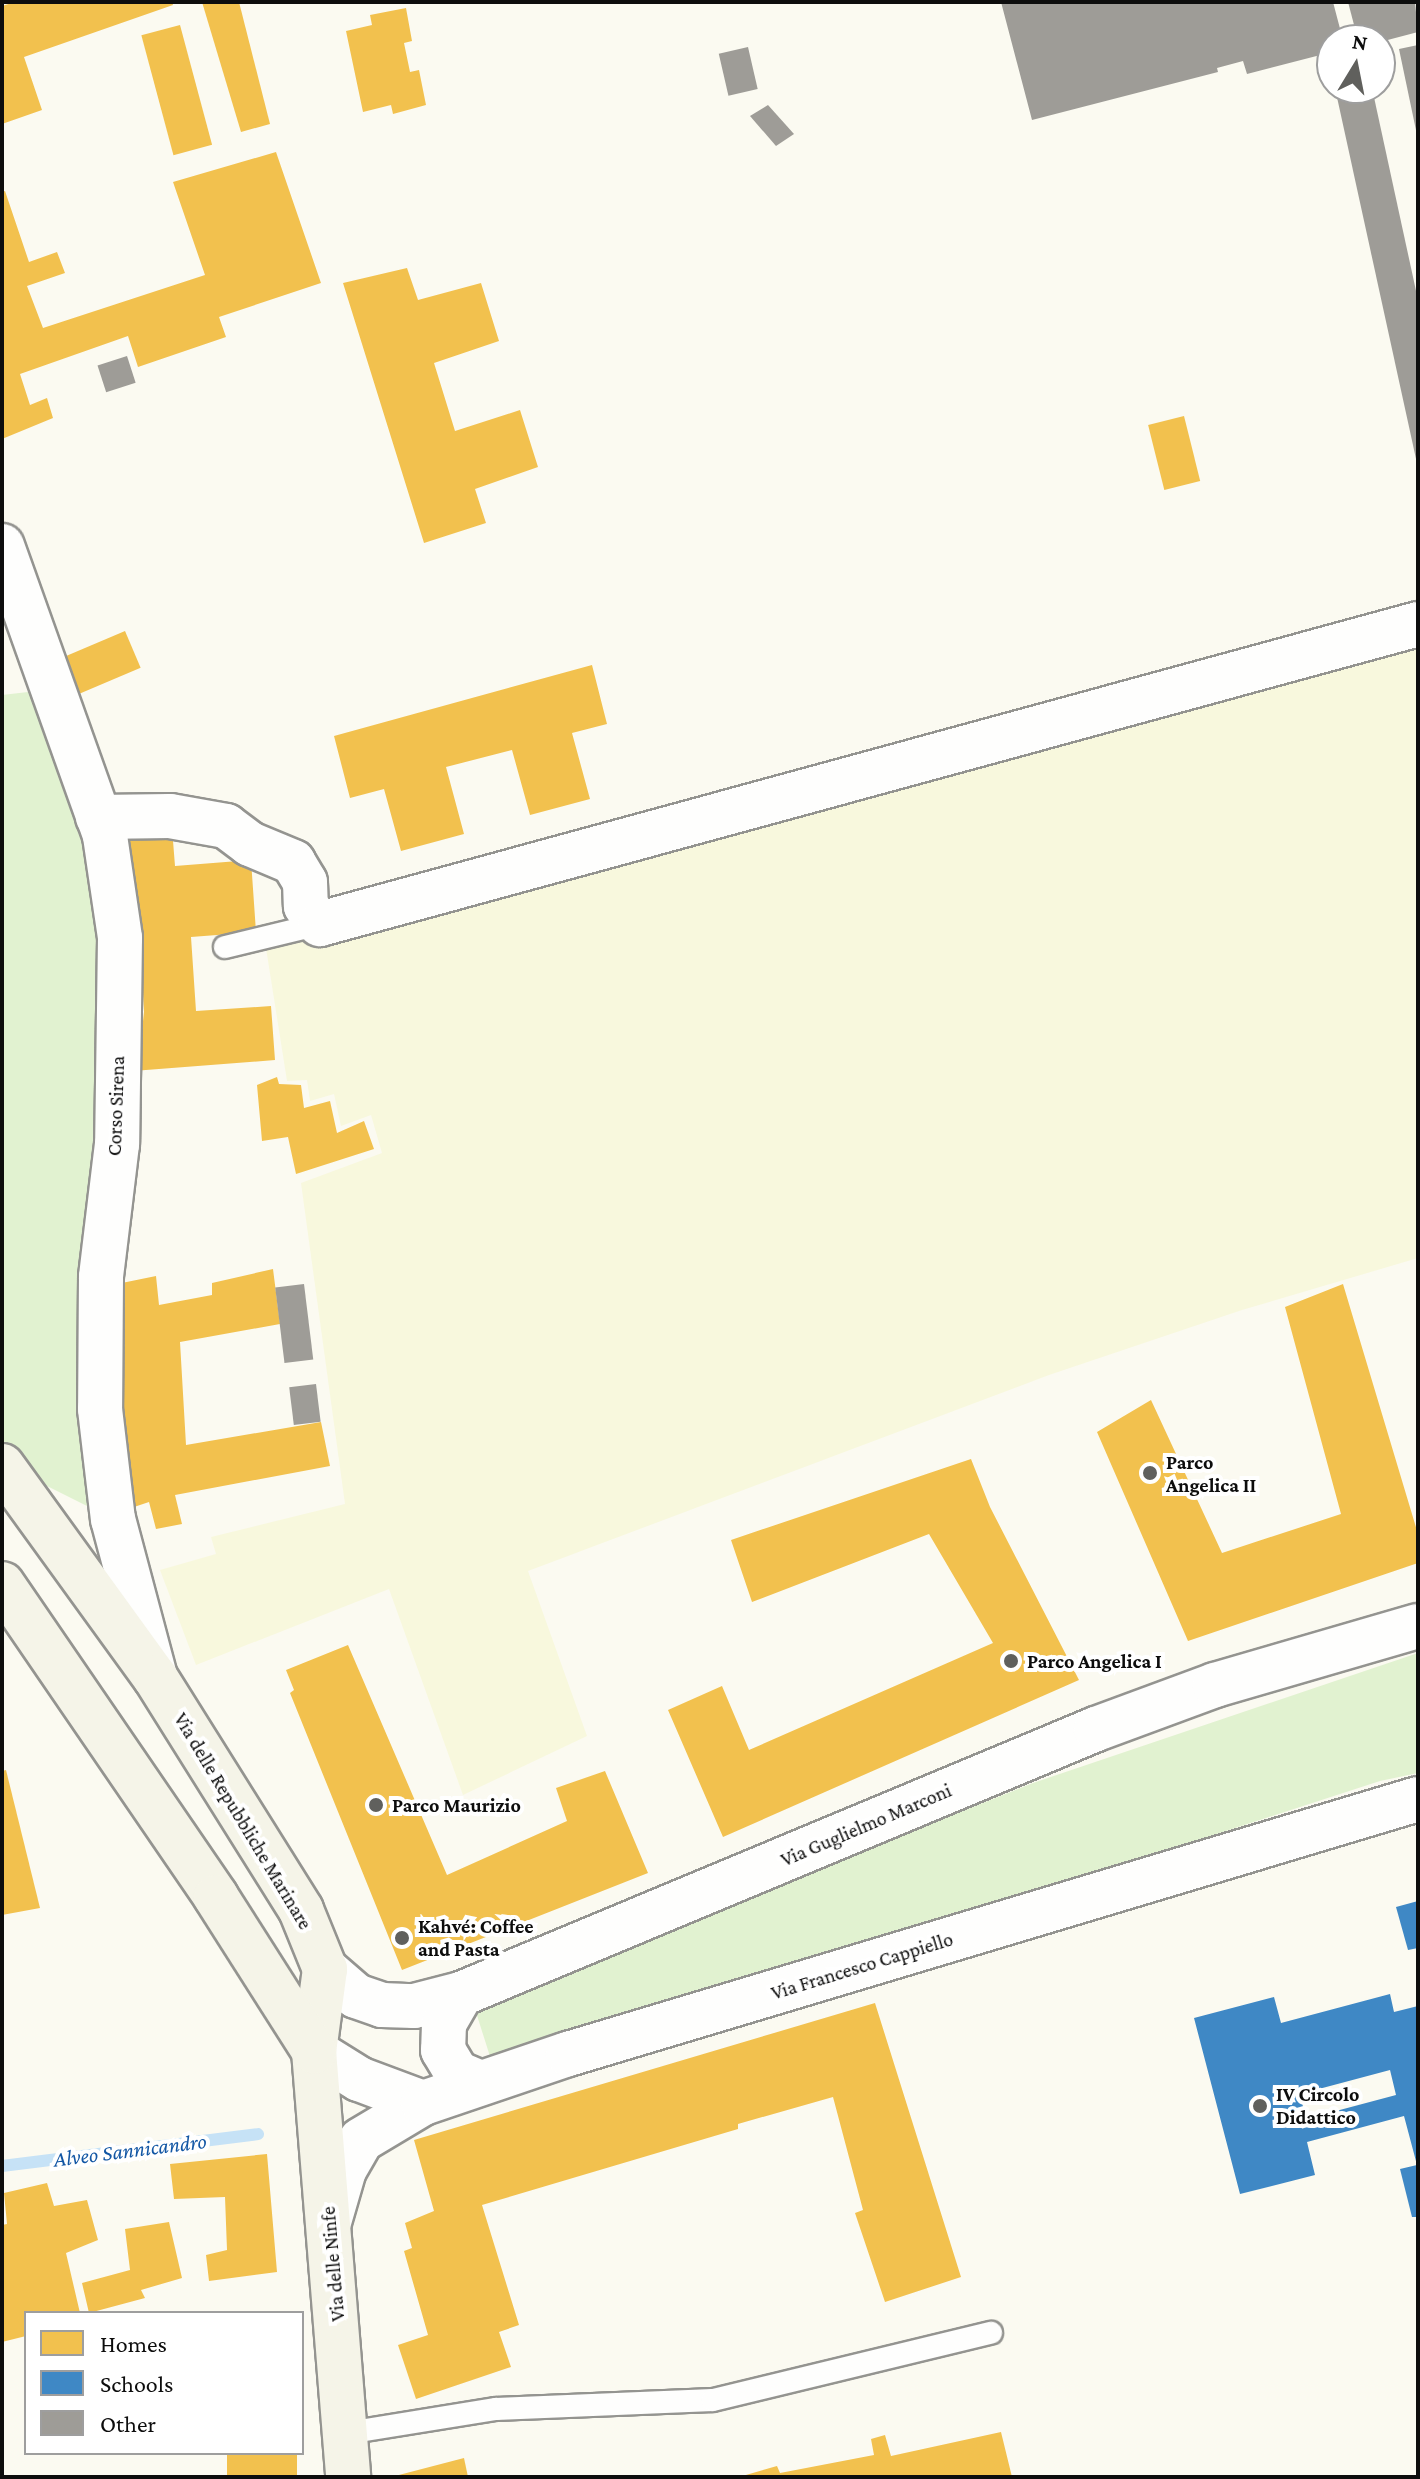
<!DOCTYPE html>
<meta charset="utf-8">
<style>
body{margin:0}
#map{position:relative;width:1420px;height:2479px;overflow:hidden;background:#fbfaf1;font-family:"Crimson Pro",serif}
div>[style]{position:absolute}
.farmland>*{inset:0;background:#f8f8dd}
.green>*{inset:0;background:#e1f2d0}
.homes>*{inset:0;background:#f2c14e;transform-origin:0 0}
.schools>*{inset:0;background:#3f88c5}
.stream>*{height:12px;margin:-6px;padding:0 6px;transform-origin:6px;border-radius:6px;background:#c6e2f6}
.building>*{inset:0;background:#9e9c97;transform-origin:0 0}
.roads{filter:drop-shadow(2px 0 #949490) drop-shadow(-2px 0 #949490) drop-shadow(0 2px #949490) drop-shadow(0 -2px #949490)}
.lane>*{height:22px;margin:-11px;padding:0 11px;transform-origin:11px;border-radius:11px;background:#fefefd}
.street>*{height:44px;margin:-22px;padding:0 22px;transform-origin:22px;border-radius:22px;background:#fefefd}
.secondary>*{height:44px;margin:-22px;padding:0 22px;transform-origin:22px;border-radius:22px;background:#f5f4e8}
.dots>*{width:22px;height:22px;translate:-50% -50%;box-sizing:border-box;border:4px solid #fff;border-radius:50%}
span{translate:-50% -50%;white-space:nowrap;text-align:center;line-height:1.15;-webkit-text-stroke:8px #fff;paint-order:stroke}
.street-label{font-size:20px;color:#0d0d0d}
.poi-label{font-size:20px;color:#0d0d0d;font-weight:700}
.left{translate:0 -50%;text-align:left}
.water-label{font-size:22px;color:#1256a4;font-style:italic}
.frame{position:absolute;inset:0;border:4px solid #0d0d0d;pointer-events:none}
.legend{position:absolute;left:24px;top:2311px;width:280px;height:144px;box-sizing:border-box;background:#fff;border:2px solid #9e9e9e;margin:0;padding:10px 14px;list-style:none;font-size:24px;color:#0d0d0d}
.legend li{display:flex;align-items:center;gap:16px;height:40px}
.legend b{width:40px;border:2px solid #9e9e9e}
.north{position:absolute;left:1316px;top:24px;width:80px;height:80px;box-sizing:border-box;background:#fff;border:2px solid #9e9e9e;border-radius:50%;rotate:10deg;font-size:22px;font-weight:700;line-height:32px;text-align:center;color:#0d0d0d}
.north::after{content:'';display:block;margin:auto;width:28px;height:36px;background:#60605d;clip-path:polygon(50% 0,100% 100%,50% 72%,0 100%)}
</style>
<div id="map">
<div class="farmland">
<i style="clip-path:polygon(1418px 634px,1418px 1258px,1242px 1310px,1049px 1375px,528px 1571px,587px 1736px,463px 1795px,389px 1589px,196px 1665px,160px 1570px,216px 1554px,211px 1537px,345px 1504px,301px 1183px,382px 1153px,371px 1115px,341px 1126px,334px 1094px,310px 1101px,307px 1080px,287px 1081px,266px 948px)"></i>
</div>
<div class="green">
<i style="clip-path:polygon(54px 689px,120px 938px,113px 1519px,43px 1484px,2px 1444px,2px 695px)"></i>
<i style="clip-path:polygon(1418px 1653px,1418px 1773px,1380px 1781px,494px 2069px,474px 2006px,1033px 1783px)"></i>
</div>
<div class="homes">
<i style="clip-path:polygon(15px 2px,172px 2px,173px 5px,24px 57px,42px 110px,2px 124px,2px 6px)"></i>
<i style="clip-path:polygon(202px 2px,239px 2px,270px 124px,241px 132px)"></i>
<i style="clip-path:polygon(406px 8px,412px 41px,404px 43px,410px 72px,419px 70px,426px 105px,393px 114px,391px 105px,363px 112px,346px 31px,372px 25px,370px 15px)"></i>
<i style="left:180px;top:25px;width:124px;height:40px;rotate:75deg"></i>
<i style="clip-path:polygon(276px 152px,321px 283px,219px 317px,226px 337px,138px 367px,128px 336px,20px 374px,30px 405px,47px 398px,53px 418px,2px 439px,2px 192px,5px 191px,29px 262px,57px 252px,65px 273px,27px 286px,43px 328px,205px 275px,173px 182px)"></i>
<i style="clip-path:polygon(407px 268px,418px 300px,481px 283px,499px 341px,434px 363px,455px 431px,520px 410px,538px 467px,475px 489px,486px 523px,424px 543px,343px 283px)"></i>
<i style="left:1184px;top:416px;width:67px;height:37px;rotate:76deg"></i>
<i style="left:125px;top:631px;width:40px;height:71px;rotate:67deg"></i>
<i style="clip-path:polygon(592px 665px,607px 724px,572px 733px,590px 799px,530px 815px,512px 750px,446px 767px,464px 834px,401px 851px,384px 789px,350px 798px,334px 736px)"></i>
<i style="clip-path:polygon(172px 828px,175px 866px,251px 860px,256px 932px,191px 937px,196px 1011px,271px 1006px,275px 1060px,133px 1071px,139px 1058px,144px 1012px,139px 913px,118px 835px)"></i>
<i style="clip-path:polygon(277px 1077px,279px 1084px,301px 1085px,304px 1108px,330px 1101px,337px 1133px,364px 1121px,374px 1149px,296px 1174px,288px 1137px,262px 1141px,257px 1085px)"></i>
<i style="clip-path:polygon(273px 1269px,280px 1324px,180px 1342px,186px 1445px,321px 1422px,330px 1466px,175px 1495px,182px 1524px,156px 1529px,149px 1502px,128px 1509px,112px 1285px,156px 1276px,159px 1305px,212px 1295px,212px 1283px)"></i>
<i style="clip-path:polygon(1343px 1284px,1418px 1534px,1418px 1563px,1188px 1641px,1097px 1432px,1151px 1400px,1222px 1553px,1341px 1514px,1285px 1307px)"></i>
<i style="clip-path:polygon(971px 1459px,990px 1507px,1079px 1680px,723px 1837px,668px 1710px,722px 1686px,749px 1750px,993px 1643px,929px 1534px,752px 1602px,731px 1540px)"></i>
<i style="clip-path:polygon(348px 1645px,447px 1875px,567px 1821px,556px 1788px,605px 1771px,648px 1873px,402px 1970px,290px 1693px,294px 1690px,286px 1670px)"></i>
<i style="clip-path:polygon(6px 1770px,40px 1908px,2px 1915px,2px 1771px)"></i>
<i style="clip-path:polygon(875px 2003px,961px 2277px,885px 2302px,855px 2213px,863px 2210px,833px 2097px,738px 2124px,738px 2129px,482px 2205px,519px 2325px,499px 2332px,511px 2367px,416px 2399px,398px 2345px,428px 2335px,404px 2251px,412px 2248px,405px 2223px,434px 2211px,414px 2140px)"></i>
<i style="clip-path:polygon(267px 2154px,277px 2272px,209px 2281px,206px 2255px,227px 2250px,225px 2197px,174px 2199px,170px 2164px)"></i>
<i style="clip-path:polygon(47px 2183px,54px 2206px,87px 2200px,98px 2240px,66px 2253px,80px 2313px,26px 2313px,26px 2336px,2px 2342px,2px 2225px,7px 2224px,4px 2193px)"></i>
<i style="clip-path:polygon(169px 2222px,182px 2278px,141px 2290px,145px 2298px,89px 2313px,82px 2283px,130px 2270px,125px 2229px)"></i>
<i style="clip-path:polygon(1001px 2432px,1012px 2477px,739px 2477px,777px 2466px,780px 2473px,874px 2455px,871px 2439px,885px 2435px,891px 2456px)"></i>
<i style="left:227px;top:2453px;width:70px;height:24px"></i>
<i style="clip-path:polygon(464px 2458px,468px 2477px,395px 2477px,395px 2476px)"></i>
</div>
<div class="schools">
<i style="clip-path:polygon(1418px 1901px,1418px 1948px,1408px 1950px,1396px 1907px)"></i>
<i style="clip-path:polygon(evenodd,1390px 1994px,1394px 2012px,1418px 2006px,1418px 2217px,1412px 2217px,1400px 2169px,1417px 2165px,1404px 2116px,1307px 2142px,1315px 2175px,1240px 2194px,1194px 2018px,1274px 1997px,1281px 2023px,1390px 1994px,1390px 2070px,1396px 2095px,1306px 2119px,1300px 2094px,1390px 2070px)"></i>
</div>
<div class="stream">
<i style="left:2px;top:2166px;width:258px;rotate:-7.1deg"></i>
</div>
<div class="building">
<i style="clip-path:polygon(1001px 2px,1333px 2px,1343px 40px,1332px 40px,1332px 52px,1247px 74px,1243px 61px,1217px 68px,1218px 72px,1032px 120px)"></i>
<i style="clip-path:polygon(1348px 2px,1415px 2px,1418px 32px,1380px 42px,1358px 40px)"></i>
<i style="clip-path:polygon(1418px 45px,1418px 135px,1417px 135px,1399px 49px)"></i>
<i style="left:748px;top:47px;width:43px;height:30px;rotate:77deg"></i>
<i style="clip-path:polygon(1335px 88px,1372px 88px,1418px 300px,1418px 468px)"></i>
<i style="clip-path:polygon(768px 105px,794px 134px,776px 146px,750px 116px)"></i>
<i style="left:127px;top:356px;width:28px;height:31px;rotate:72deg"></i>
<i style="left:304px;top:1284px;width:76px;height:29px;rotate:83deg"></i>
<i style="left:316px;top:1384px;width:38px;height:27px;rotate:83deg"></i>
</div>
<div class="roads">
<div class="lane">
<i style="left:225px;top:947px;width:98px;rotate:-13.6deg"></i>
<i style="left:347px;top:2433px;width:151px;rotate:-9.2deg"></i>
<i style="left:496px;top:2409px;width:217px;rotate:-2.4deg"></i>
<i style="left:713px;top:2400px;width:286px;rotate:-13.6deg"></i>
</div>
<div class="street">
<i style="left:2px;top:546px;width:308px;rotate:70.4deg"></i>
<i style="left:105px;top:836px;width:103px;rotate:81.6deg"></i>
<i style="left:120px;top:938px;width:206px;rotate:90.8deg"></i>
<i style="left:117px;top:1144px;width:134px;rotate:96.9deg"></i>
<i style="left:101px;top:1277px;width:132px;rotate:90.4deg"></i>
<i style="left:100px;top:1409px;width:111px;rotate:83.3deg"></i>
<i style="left:113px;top:1519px;width:163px;rotate:75.1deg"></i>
<i style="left:98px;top:817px;width:72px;rotate:-0.8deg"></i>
<i style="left:170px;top:816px;width:57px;rotate:10.1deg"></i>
<i style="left:226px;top:826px;width:30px;rotate:37deg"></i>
<i style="left:250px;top:844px;width:47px;rotate:22.7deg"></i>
<i style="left:293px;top:862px;width:23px;rotate:59deg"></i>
<i style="left:305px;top:882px;width:24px;rotate:88deg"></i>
<i style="left:306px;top:906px;width:23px;rotate:52deg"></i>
<i style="left:320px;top:924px;width:1138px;rotate:-15.28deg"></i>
<i style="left:325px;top:1969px;width:41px;rotate:41.1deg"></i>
<i style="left:356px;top:1996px;width:28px;rotate:19deg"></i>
<i style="left:382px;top:2005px;width:32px;rotate:2deg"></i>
<i style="left:414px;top:2006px;width:49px;rotate:-14.3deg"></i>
<i style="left:461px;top:1994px;width:688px;rotate:-22.65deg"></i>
<i style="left:1096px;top:1729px;width:127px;rotate:-20.3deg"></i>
<i style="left:1215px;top:1685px;width:211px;rotate:-16.2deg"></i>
<i style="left:461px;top:1994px;width:34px;rotate:120deg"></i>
<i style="left:444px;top:2024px;width:26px;rotate:92deg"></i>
<i style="left:443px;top:2050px;width:27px;rotate:59deg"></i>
<i style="left:457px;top:2073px;width:25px;rotate:23deg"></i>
<i style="left:314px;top:2051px;width:53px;rotate:31.9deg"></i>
<i style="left:359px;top:2079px;width:68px;rotate:20.6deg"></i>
<i style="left:329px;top:2222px;width:54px;rotate:-73.9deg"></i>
<i style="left:344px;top:2170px;width:34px;rotate:-60deg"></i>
<i style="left:361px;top:2140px;width:72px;rotate:-30.8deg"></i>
<i style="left:423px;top:2103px;width:153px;rotate:-18.7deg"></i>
<i style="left:568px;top:2054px;width:887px;rotate:-16.7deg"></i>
</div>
<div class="secondary">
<i style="left:2px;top:1466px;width:261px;rotate:54.1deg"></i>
<i style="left:155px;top:1677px;width:275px;rotate:57.9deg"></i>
<i style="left:301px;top:1910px;width:64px;rotate:67.9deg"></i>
<i style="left:325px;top:1969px;width:83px;rotate:97.6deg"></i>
<i style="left:314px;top:2051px;width:427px;rotate:85.4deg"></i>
<i style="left:2px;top:1584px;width:379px;rotate:55.6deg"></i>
<i style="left:216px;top:1897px;width:183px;rotate:57.5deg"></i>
</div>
</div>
<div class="dots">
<i style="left:1150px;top:1473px;background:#60605d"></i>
<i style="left:1011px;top:1661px;background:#60605d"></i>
<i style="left:376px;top:1805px;background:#60605d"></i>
<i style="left:402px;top:1938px;background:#60605d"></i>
<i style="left:1260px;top:2106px;background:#60605d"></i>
</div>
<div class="street-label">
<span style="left:116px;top:1106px;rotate:-88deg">Corso Sirena</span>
<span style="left:243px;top:1821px;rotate:59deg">Via delle Repubbliche Marinare</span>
<span style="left:866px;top:1825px;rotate:-23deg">Via Guglielmo Marconi</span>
<span style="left:862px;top:1966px;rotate:-17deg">Via Francesco Cappiello</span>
<span style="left:333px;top:2264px;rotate:-95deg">Via delle Ninfe</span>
</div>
<div class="poi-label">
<span class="left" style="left:1166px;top:1474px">Parco<br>Angelica II</span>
<span class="left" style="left:1027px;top:1661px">Parco Angelica I</span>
<span class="left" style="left:392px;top:1805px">Parco Maurizio</span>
<span class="left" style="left:418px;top:1938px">Kahvé: Coffee<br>and Pasta</span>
<span class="left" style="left:1276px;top:2106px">IV Circolo<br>Didattico</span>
</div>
<div class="water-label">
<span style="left:130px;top:2150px;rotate:-7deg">Alveo Sannicandro</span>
</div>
<div class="frame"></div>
<ul class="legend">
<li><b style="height:22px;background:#f2c14e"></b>Homes</li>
<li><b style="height:22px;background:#3f88c5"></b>Schools</li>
<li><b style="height:22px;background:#9e9c97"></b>Other</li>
</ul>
<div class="north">N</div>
</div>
